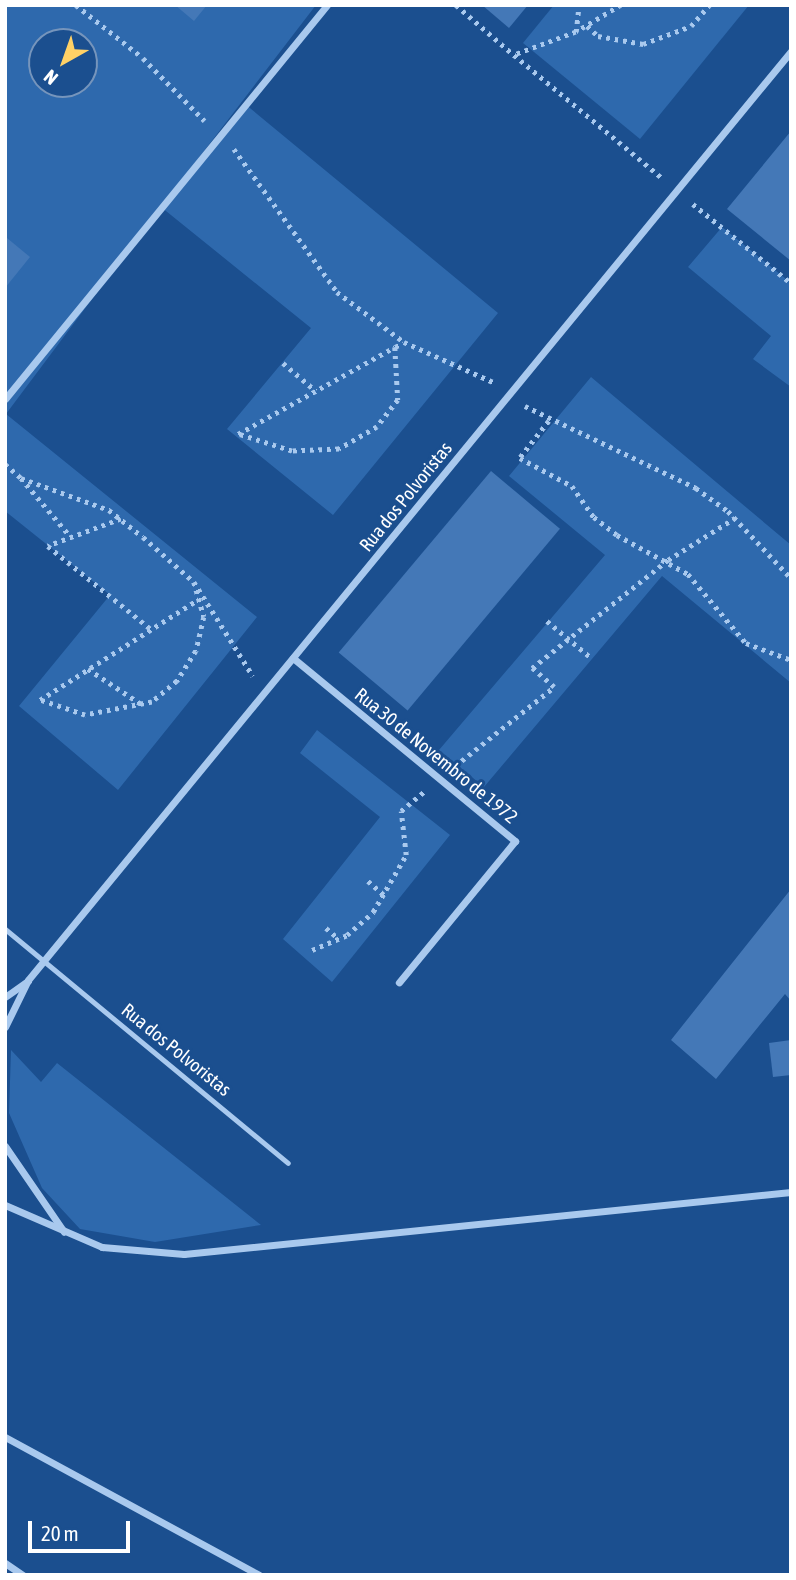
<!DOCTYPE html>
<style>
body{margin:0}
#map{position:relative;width:796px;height:1580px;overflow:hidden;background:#1b4f8f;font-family:"Asap Condensed",sans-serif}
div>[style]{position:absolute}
.green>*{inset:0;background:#2e69ad}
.building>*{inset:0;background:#4478b7;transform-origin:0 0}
.path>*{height:4.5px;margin-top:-2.25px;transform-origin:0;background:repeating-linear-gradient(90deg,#a9c9ee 0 3.5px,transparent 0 8.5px)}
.service>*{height:5px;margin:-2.5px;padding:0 2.5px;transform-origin:2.5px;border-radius:2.5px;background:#a9c9ee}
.minor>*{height:7px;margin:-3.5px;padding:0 3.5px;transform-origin:3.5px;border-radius:3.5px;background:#a9c9ee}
span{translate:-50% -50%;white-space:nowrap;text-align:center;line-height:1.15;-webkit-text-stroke:6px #1b4f8f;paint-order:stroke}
.street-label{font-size:19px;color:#fff}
.frame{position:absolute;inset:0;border:7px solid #fff;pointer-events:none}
.north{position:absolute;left:28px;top:28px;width:70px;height:70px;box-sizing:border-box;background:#1b4f8f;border:2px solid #7695bc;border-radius:50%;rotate:220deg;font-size:19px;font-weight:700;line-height:28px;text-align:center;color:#fff}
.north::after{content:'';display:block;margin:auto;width:24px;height:32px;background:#ffd166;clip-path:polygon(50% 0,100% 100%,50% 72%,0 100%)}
.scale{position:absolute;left:28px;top:1521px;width:102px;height:32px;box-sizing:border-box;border:4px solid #fff;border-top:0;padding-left:9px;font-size:21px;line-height:24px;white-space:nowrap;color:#fff;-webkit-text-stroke:5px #1b4f8f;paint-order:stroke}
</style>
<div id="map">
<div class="green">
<i style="clip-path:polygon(evenodd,5px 5px,316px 5px,168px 198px,245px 104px,498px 313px,333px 515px,227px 429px,311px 328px,161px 207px,6px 414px,257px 617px,118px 790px,19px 706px,110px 595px,5px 511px,5px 5px,42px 42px,84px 42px,84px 84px,42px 84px,42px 42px)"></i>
<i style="clip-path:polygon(554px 5px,749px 5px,640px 139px,523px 43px)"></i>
<i style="clip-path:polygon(722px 227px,791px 283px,791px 387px,753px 359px,771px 336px,688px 267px)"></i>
<i style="clip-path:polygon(591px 377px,791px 545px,791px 683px,662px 576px,484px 787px,439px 750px,605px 555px,509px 476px)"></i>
<i style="clip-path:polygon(317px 730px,450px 835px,332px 982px,283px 939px,380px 817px,300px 753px)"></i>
<i style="clip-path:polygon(11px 1050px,41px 1082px,57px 1063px,261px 1225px,155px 1242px,80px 1229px,42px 1188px,9px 1113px)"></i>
</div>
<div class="building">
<i style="clip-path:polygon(175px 5px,207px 5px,194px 21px)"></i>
<i style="clip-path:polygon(482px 5px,528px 5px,509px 28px)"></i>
<i style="clip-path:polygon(791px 131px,791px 261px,727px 209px)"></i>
<i style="clip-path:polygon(7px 238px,30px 257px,5px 288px,5px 240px)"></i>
<i style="left:491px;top:471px;width:90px;height:237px;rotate:40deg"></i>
<i style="clip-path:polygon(791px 889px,791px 1001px,785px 994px,716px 1079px,671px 1040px)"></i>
<i style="clip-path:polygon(791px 1040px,791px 1075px,773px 1077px,769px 1043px)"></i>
</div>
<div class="path">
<i style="left:76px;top:5px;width:85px;rotate:38.3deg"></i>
<i style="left:143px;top:58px;width:88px;rotate:45.5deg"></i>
<i style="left:456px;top:5px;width:77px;rotate:40.8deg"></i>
<i style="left:621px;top:5px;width:52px;rotate:149deg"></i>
<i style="left:576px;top:32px;width:66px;rotate:159.6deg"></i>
<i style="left:514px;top:55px;width:192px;rotate:39.7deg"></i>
<i style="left:587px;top:26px;width:15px;rotate:42deg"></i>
<i style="left:598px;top:36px;width:46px;rotate:10.1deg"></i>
<i style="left:643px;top:44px;width:51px;rotate:-20.6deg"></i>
<i style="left:691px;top:26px;width:28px;rotate:-49deg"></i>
<i style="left:576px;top:32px;width:27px;rotate:-84deg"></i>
<i style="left:234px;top:149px;width:176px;rotate:54.2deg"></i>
<i style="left:337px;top:292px;width:84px;rotate:36.7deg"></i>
<i style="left:404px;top:342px;width:98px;rotate:24.2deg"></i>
<i style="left:693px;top:204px;width:126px;rotate:38.9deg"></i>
<i style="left:395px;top:347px;width:53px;rotate:86.8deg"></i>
<i style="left:398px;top:400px;width:34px;rotate:128deg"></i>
<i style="left:377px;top:427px;width:44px;rotate:149.9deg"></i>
<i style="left:339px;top:449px;width:47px;rotate:177.6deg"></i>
<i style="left:292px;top:451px;width:57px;rotate:-162.5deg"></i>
<i style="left:238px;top:434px;width:179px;rotate:-29deg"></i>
<i style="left:395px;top:347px;width:9px;rotate:-27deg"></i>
<i style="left:283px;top:363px;width:43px;rotate:40.3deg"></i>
<i style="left:525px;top:406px;width:190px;rotate:25.6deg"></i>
<i style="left:696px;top:488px;width:39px;rotate:36deg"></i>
<i style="left:728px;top:511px;width:92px;rotate:46.8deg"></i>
<i style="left:549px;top:421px;width:47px;rotate:128.1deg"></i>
<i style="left:520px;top:458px;width:59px;rotate:28.3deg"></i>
<i style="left:572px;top:486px;width:38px;rotate:55deg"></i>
<i style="left:594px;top:517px;width:29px;rotate:38deg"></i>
<i style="left:617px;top:535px;width:81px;rotate:28.8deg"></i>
<i style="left:688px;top:574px;width:90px;rotate:50deg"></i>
<i style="left:746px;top:643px;width:48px;rotate:20.7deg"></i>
<i style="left:5px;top:464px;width:21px;rotate:41deg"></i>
<i style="left:21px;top:478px;width:94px;rotate:20deg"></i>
<i style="left:109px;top:510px;width:43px;rotate:38.5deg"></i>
<i style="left:143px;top:537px;width:68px;rotate:41.4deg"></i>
<i style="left:194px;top:582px;width:111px;rotate:57.9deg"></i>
<i style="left:21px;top:478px;width:76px;rotate:49.8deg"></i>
<i style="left:121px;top:519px;width:78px;rotate:159.7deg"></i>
<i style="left:48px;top:546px;width:132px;rotate:38.9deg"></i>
<i style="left:194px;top:582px;width:36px;rotate:74deg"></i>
<i style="left:204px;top:617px;width:35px;rotate:103deg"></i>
<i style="left:196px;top:651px;width:36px;rotate:122deg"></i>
<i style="left:177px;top:681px;width:33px;rotate:140deg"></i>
<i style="left:152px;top:702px;width:68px;rotate:169deg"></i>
<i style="left:85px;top:715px;width:47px;rotate:-161.6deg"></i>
<i style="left:40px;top:700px;width:188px;rotate:-32.4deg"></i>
<i style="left:547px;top:621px;width:55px;rotate:39.8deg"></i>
<i style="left:88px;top:669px;width:64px;rotate:33.4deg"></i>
<i style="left:455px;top:766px;width:127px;rotate:-38.6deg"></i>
<i style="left:554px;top:687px;width:29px;rotate:-139deg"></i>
<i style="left:532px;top:668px;width:174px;rotate:-38.5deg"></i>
<i style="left:668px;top:560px;width:79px;rotate:-32.1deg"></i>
<i style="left:368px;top:881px;width:21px;rotate:41deg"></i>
<i style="left:326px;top:928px;width:17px;rotate:40deg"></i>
<i style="left:312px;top:950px;width:38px;rotate:-23deg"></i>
<i style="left:347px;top:935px;width:35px;rotate:-41deg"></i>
<i style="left:373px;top:912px;width:66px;rotate:-59.9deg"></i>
<i style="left:406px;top:855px;width:44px;rotate:-96.5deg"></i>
<i style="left:401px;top:811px;width:30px;rotate:-40deg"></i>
</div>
<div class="service">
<i style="left:5px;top:929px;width:367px;rotate:39.6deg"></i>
</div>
<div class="minor">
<i style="left:5px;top:399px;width:509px;rotate:-50.74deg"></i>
<i style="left:293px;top:658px;width:288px;rotate:39.5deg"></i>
<i style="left:515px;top:841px;width:183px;rotate:129.4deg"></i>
<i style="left:5px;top:997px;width:28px;rotate:-35deg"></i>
<i style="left:5px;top:1027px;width:52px;rotate:-63.9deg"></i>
<i style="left:28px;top:980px;width:1202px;rotate:-50.6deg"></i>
<i style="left:5px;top:1146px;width:104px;rotate:55.5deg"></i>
<i style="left:5px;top:1205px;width:106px;rotate:23.4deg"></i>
<i style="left:102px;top:1247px;width:82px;rotate:4.9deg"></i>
<i style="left:184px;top:1254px;width:610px;rotate:-5.83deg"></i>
<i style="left:5px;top:1437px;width:289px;rotate:28.5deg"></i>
<i style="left:5px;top:1563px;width:22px;rotate:34deg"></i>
</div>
<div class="street-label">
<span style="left:406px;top:497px;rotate:-51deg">Rua dos Polvoristas</span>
<span style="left:436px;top:756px;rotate:39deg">Rua 30 de Novembro de 1972</span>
<span style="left:176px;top:1050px;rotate:39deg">Rua dos Polvoristas</span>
</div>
<div class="frame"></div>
<div class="north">N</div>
<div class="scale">20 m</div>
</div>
